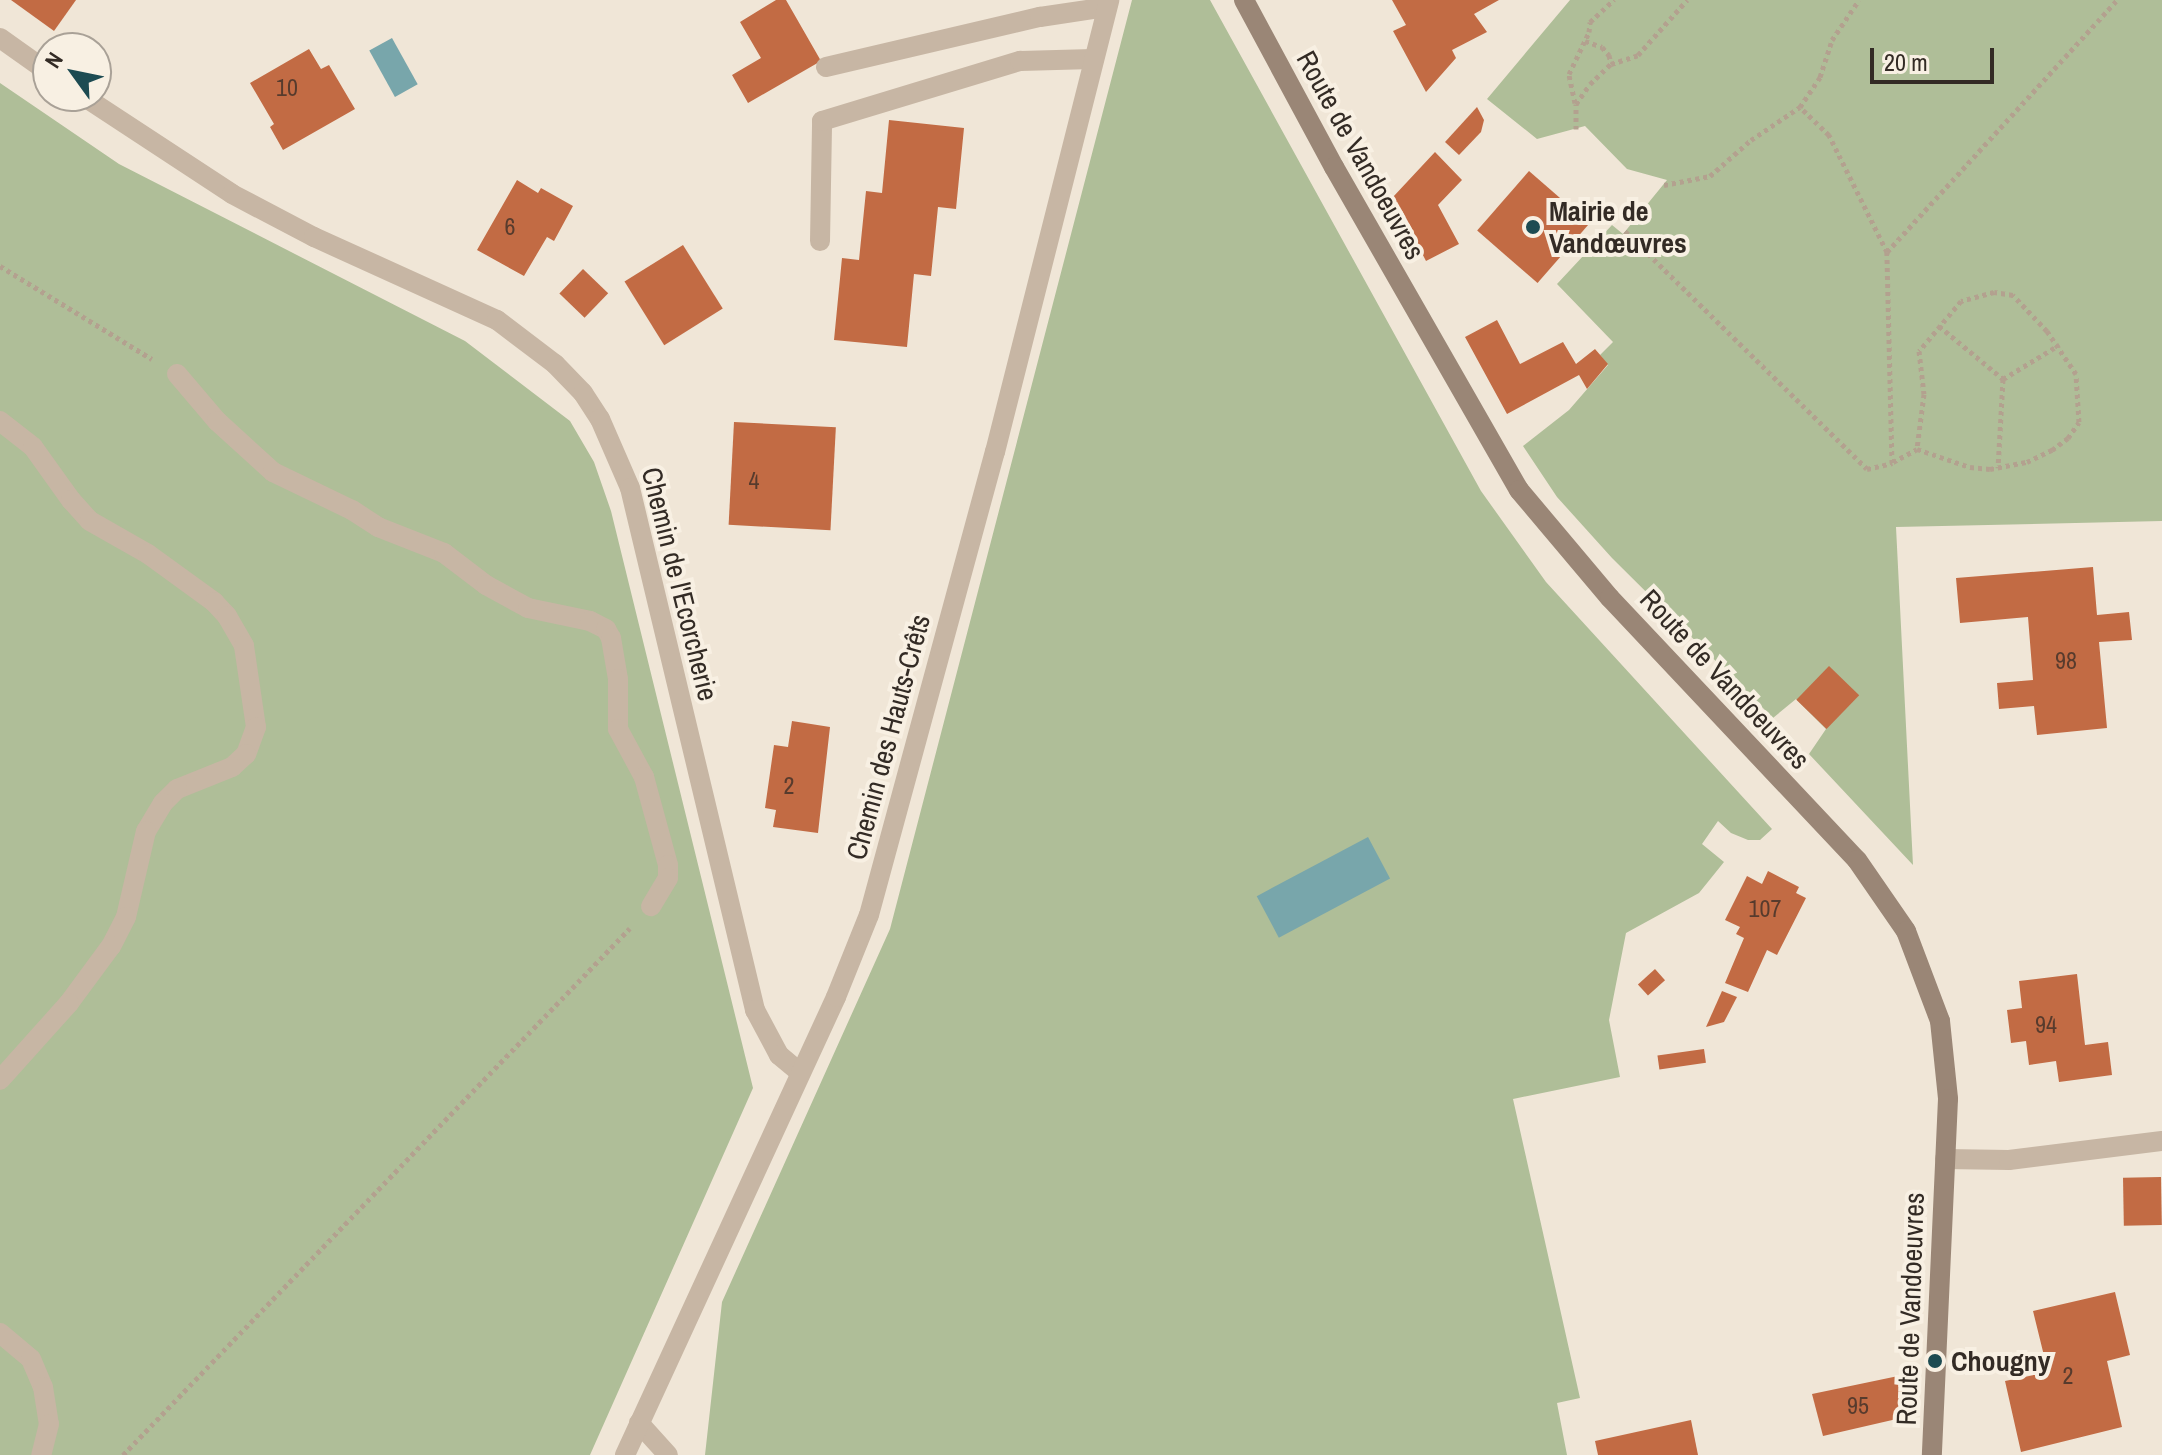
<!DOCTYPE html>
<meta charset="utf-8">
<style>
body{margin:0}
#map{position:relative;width:2162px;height:1455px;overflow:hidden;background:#f0e6d7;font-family:"Archivo Narrow",sans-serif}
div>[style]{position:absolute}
.green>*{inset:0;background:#afbe98}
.water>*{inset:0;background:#78a6ab;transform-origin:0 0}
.building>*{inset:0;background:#c26b44;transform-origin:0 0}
.path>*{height:5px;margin-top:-2.5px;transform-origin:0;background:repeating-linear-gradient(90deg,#b3a18f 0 4px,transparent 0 8px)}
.service>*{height:20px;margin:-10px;padding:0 10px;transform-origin:10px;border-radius:10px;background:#c7b6a4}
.minor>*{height:20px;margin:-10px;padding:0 10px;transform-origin:10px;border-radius:10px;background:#c7b6a4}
.secondary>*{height:20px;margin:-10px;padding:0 10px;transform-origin:10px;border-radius:10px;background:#9a8676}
.dots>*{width:22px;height:22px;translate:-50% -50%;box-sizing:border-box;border:4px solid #f8f0e3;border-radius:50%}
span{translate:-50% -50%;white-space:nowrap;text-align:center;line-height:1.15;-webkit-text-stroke:8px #f8f0e3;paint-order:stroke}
.number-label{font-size:24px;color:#573b2d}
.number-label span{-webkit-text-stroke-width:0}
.street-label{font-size:28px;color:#332b25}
.poi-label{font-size:28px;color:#332b25;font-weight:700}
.left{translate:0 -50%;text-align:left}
.north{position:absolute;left:32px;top:32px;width:80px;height:80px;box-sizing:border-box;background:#f8f0e3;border:2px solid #a9a197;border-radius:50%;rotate:303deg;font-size:22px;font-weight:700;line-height:32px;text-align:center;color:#332b25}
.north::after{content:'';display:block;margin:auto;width:28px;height:36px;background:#1d4b52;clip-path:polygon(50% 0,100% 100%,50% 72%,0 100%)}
.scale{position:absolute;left:1870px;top:48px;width:124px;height:36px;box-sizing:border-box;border:4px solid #332b25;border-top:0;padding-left:10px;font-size:24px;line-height:28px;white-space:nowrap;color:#332b25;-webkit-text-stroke:6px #f8f0e3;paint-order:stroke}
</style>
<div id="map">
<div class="green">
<i style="clip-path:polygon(1132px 0,1210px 0,1481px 491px,1546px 582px,1772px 829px,1760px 840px,1748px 840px,1731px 833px,1718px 821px,1702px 844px,1724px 862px,1699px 893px,1626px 933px,1609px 1020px,1620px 1077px,1513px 1099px,1580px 1398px,1557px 1403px,1567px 1455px,705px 1455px,722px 1302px,890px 929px)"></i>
<i style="clip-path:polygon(1570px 0,2162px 0,2162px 521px,1896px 527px,1913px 865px,1809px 754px,1826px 729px,1796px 699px,1773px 718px,1612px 558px,1557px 497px,1523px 446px,1569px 410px,1608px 365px,1600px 355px,1613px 342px,1557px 284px,1612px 225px,1623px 234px,1667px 180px,1627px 169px,1585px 126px,1537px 139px,1487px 99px)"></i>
<i style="clip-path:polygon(0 83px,119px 164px,465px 341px,570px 421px,594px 462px,611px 511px,753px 1088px,590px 1455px,0 1455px)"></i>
</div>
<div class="water">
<i style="left:392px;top:38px;width:53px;height:26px;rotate:61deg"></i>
<i style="left:1368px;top:837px;width:47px;height:126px;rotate:62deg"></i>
</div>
<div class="building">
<i style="clip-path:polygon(11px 0,76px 0,54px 31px)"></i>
<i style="clip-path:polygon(776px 0,786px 0,821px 61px,748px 103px,732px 75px,761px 58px,740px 22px)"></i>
<i style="clip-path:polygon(1392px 0,1499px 0,1474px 14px,1487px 32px,1452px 50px,1456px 58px,1426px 92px,1393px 31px,1406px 25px)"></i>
<i style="clip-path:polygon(309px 49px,321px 69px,329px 65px,355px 109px,283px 150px,270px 127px,274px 124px,250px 83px)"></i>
<i style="clip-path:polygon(1477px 107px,1484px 120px,1481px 132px,1459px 155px,1445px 142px)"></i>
<i style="clip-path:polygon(889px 120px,964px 128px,956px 209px,938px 207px,931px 276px,914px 274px,907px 347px,834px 340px,842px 258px,859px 260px,866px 191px,882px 193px)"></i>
<i style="clip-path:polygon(1435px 152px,1462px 180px,1438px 205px,1459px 244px,1426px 261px,1393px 197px)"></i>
<i style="left:1529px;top:171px;width:80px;height:79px;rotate:41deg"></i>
<i style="clip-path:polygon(517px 180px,538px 193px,541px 188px,573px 206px,554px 241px,547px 237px,524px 276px,477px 250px)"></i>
<i style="left:683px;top:245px;width:75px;height:69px;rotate:58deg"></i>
<i style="left:583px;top:269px;width:35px;height:34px;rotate:44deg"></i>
<i style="clip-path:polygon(1497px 320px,1520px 364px,1563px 342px,1576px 364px,1595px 349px,1608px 364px,1587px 389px,1579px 375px,1507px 414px,1465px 337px)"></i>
<i style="left:734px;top:422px;width:102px;height:103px;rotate:3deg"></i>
<i style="clip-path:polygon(2093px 567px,2097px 615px,2129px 612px,2132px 640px,2099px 642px,2107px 728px,2037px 735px,2034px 706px,1999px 709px,1997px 683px,2033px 680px,2028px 617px,1960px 623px,1956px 578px)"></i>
<i style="left:1829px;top:666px;width:42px;height:47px;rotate:44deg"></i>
<i style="clip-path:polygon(792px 721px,830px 727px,818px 833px,773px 827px,776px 810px,765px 808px,774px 745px,788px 747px)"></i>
<i style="clip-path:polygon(1768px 871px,1799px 887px,1796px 893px,1806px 898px,1777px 955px,1767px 950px,1748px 992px,1725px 983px,1744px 938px,1736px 934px,1740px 927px,1725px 920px,1747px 876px,1762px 884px)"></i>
<i style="left:1655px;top:969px;width:15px;height:23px;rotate:48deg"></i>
<i style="clip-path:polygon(2077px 974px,2085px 1045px,2108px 1042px,2112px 1075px,2059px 1082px,2056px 1061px,2029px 1065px,2026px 1041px,2011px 1043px,2007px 1010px,2022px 1008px,2019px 981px)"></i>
<i style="clip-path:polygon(1722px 991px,1737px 997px,1724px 1022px,1706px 1027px)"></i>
<i style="left:1704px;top:1049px;width:14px;height:47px;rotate:82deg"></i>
<i style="left:2161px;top:1177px;width:48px;height:38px;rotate:89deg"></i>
<i style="clip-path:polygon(2115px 1292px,2130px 1355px,2107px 1361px,2122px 1427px,2021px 1452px,2005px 1381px,2048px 1372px,2033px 1311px)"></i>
<i style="clip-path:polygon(1903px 1375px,1901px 1418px,1823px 1436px,1812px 1394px)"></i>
<i style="clip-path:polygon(1691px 1420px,1698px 1455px,1598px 1455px,1595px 1441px)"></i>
</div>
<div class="path">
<i style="left:1585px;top:41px;width:18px;rotate:19deg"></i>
<i style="left:1602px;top:47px;width:11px;rotate:49deg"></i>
<i style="left:1609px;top:55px;width:9px;rotate:77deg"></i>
<i style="left:1575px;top:103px;width:30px;rotate:-102deg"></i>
<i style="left:1569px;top:74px;width:47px;rotate:-64.5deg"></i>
<i style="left:1589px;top:32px;width:10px;rotate:-84deg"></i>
<i style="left:1590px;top:22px;width:33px;rotate:-43deg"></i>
<i style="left:1576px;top:129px;width:25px;rotate:-90deg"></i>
<i style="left:1576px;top:104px;width:24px;rotate:-55deg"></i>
<i style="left:1590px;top:84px;width:29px;rotate:-44deg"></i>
<i style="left:1611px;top:64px;width:28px;rotate:-18deg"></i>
<i style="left:1638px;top:55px;width:74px;rotate:-48.3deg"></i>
<i style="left:1664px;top:185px;width:47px;rotate:-11.1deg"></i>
<i style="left:1710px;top:176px;width:55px;rotate:-41.3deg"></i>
<i style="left:1751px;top:140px;width:59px;rotate:-34deg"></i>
<i style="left:1800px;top:107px;width:36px;rotate:-56deg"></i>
<i style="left:1820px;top:77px;width:39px;rotate:-72deg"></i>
<i style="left:1832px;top:40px;width:48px;rotate:-56deg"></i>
<i style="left:1625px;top:231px;width:339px;rotate:44.5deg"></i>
<i style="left:1867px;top:469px;width:26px;rotate:-13deg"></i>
<i style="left:1892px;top:463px;width:211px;rotate:-91.4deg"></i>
<i style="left:1887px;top:252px;width:131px;rotate:-116.4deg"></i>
<i style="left:1829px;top:135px;width:40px;rotate:-136deg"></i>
<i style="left:1887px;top:252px;width:341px;rotate:-47.6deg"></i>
<i style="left:0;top:266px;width:178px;rotate:31.5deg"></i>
<i style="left:1939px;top:326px;width:83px;rotate:39.6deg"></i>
<i style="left:2003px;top:379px;width:89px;rotate:93.2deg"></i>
<i style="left:2003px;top:379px;width:66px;rotate:-31.3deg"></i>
<i style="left:1893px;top:462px;width:27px;rotate:-28deg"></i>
<i style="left:1917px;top:449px;width:56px;rotate:18.8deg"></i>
<i style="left:1970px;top:467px;width:20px;rotate:6deg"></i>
<i style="left:1990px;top:469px;width:38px;rotate:-11deg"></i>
<i style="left:2027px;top:462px;width:28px;rotate:-26deg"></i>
<i style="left:2052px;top:450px;width:20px;rotate:-37deg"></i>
<i style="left:2068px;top:438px;width:19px;rotate:-55deg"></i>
<i style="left:2079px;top:422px;width:48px;rotate:-93.6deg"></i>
<i style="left:2076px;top:374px;width:52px;rotate:-124deg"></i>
<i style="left:2047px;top:331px;width:50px;rotate:-133.4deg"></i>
<i style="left:2013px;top:295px;width:19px;rotate:-171deg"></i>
<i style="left:1994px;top:292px;width:34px;rotate:165deg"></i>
<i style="left:1961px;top:301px;width:65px;rotate:130deg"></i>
<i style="left:1919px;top:351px;width:43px;rotate:83.4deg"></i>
<i style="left:1924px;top:394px;width:55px;rotate:97.3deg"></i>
<i style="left:123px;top:1455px;width:731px;rotate:-46.11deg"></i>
</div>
<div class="service">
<i style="left:826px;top:67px;width:220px;rotate:-13.2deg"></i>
<i style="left:1040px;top:17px;width:68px;rotate:-8.5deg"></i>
<i style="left:820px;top:241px;width:120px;rotate:-89deg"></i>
<i style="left:822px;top:121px;width:207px;rotate:-16.9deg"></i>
<i style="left:1020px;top:61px;width:73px;rotate:-1.6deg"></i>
<i style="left:177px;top:374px;width:62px;rotate:49.6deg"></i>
<i style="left:217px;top:421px;width:76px;rotate:42.3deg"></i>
<i style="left:273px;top:472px;width:88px;rotate:25.7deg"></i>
<i style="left:352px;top:510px;width:31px;rotate:33deg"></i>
<i style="left:378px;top:527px;width:71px;rotate:21.5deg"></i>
<i style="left:444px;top:553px;width:53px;rotate:37.3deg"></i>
<i style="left:486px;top:585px;width:48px;rotate:28.7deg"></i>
<i style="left:528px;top:608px;width:63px;rotate:11.8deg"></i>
<i style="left:590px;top:621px;width:18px;rotate:27deg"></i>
<i style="left:606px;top:629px;width:10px;rotate:61deg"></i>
<i style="left:611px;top:638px;width:42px;rotate:80.3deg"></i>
<i style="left:618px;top:679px;width:50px;rotate:90deg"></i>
<i style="left:618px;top:729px;width:55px;rotate:61.6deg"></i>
<i style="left:644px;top:777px;width:91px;rotate:74.7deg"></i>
<i style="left:668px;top:865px;width:13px;rotate:90deg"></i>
<i style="left:668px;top:878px;width:33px;rotate:121deg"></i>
<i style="left:0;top:421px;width:42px;rotate:38.2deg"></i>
<i style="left:33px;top:447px;width:65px;rotate:54.4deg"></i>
<i style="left:71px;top:500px;width:28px;rotate:48deg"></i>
<i style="left:90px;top:521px;width:67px;rotate:29.6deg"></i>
<i style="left:148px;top:554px;width:82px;rotate:36deg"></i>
<i style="left:214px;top:602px;width:19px;rotate:47deg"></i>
<i style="left:227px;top:616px;width:34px;rotate:60deg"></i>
<i style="left:244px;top:646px;width:82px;rotate:81.6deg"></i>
<i style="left:256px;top:727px;width:29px;rotate:110deg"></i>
<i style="left:246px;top:754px;width:19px;rotate:137deg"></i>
<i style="left:232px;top:767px;width:59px;rotate:158.2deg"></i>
<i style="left:177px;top:789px;width:20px;rotate:135deg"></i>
<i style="left:163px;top:803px;width:33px;rotate:121deg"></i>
<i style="left:146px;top:831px;width:88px;rotate:103.1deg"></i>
<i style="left:126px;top:917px;width:33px;rotate:117deg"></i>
<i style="left:111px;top:946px;width:71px;rotate:126.4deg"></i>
<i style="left:69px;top:1003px;width:103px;rotate:131.9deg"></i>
<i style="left:0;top:1333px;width:40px;rotate:40deg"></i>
<i style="left:31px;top:1359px;width:30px;rotate:67deg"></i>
<i style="left:43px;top:1387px;width:37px;rotate:81deg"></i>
<i style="left:49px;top:1424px;width:32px;rotate:104deg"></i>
</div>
<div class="minor">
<i style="left:0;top:38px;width:59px;rotate:35.3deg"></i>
<i style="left:83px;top:96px;width:178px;rotate:33.3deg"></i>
<i style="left:232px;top:194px;width:93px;rotate:27.7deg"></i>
<i style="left:314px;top:237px;width:201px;rotate:24.4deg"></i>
<i style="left:497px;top:320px;width:73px;rotate:37.2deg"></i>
<i style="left:555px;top:364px;width:40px;rotate:46deg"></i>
<i style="left:583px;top:393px;width:31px;rotate:57deg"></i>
<i style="left:600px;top:419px;width:75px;rotate:66.5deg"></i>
<i style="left:630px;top:488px;width:537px;rotate:76.53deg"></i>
<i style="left:755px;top:1010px;width:51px;rotate:61.9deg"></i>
<i style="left:779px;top:1055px;width:26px;rotate:40deg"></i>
<i style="left:1945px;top:1159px;width:64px;rotate:0.9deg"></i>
<i style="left:2009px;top:1160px;width:154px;rotate:-7.1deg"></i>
<i style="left:639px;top:1423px;width:43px;rotate:47.8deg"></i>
<i style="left:625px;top:1455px;width:504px;rotate:-65.26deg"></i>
<i style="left:836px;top:997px;width:88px;rotate:-68.1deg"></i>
<i style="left:869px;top:915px;width:480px;rotate:-74.8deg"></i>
<i style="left:995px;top:452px;width:466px;rotate:-75.8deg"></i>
</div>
<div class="secondary">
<i style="left:1244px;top:0;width:190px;rotate:61.7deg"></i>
<i style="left:1334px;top:167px;width:372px;rotate:60.2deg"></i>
<i style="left:1519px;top:490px;width:141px;rotate:49.9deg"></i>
<i style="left:1610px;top:598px;width:360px;rotate:46.7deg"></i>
<i style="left:1857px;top:860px;width:86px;rotate:55.4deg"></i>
<i style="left:1906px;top:931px;width:96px;rotate:69.3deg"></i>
<i style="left:1940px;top:1021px;width:78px;rotate:84.1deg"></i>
<i style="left:1948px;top:1099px;width:356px;rotate:92.6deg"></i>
</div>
<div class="dots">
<i style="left:1533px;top:227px;background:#1d4b52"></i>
<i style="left:1935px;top:1361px;background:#1d4b52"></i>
</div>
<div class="number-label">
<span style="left:287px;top:88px">10</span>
<span style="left:510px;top:227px">6</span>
<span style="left:754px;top:481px">4</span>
<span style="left:2066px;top:661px">98</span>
<span style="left:789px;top:786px">2</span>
<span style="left:1765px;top:909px">107</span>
<span style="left:2046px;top:1025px">94</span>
<span style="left:2068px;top:1376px">2</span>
<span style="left:1858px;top:1406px">95</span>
</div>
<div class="street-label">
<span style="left:1361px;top:155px;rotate:61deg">Route de Vandoeuvres</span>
<span style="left:680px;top:584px;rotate:76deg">Chemin de l'Ecorcherie</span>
<span style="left:1725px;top:679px;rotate:47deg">Route de Vandoeuvres</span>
<span style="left:888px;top:737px;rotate:-75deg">Chemin des Hauts-Crêts</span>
<span style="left:1910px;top:1309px;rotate:-88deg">Route de Vandoeuvres</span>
</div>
<div class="poi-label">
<span class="left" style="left:1549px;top:227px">Mairie de<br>Vandœuvres</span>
<span class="left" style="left:1951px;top:1361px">Chougny</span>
</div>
<div class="north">N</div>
<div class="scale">20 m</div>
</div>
